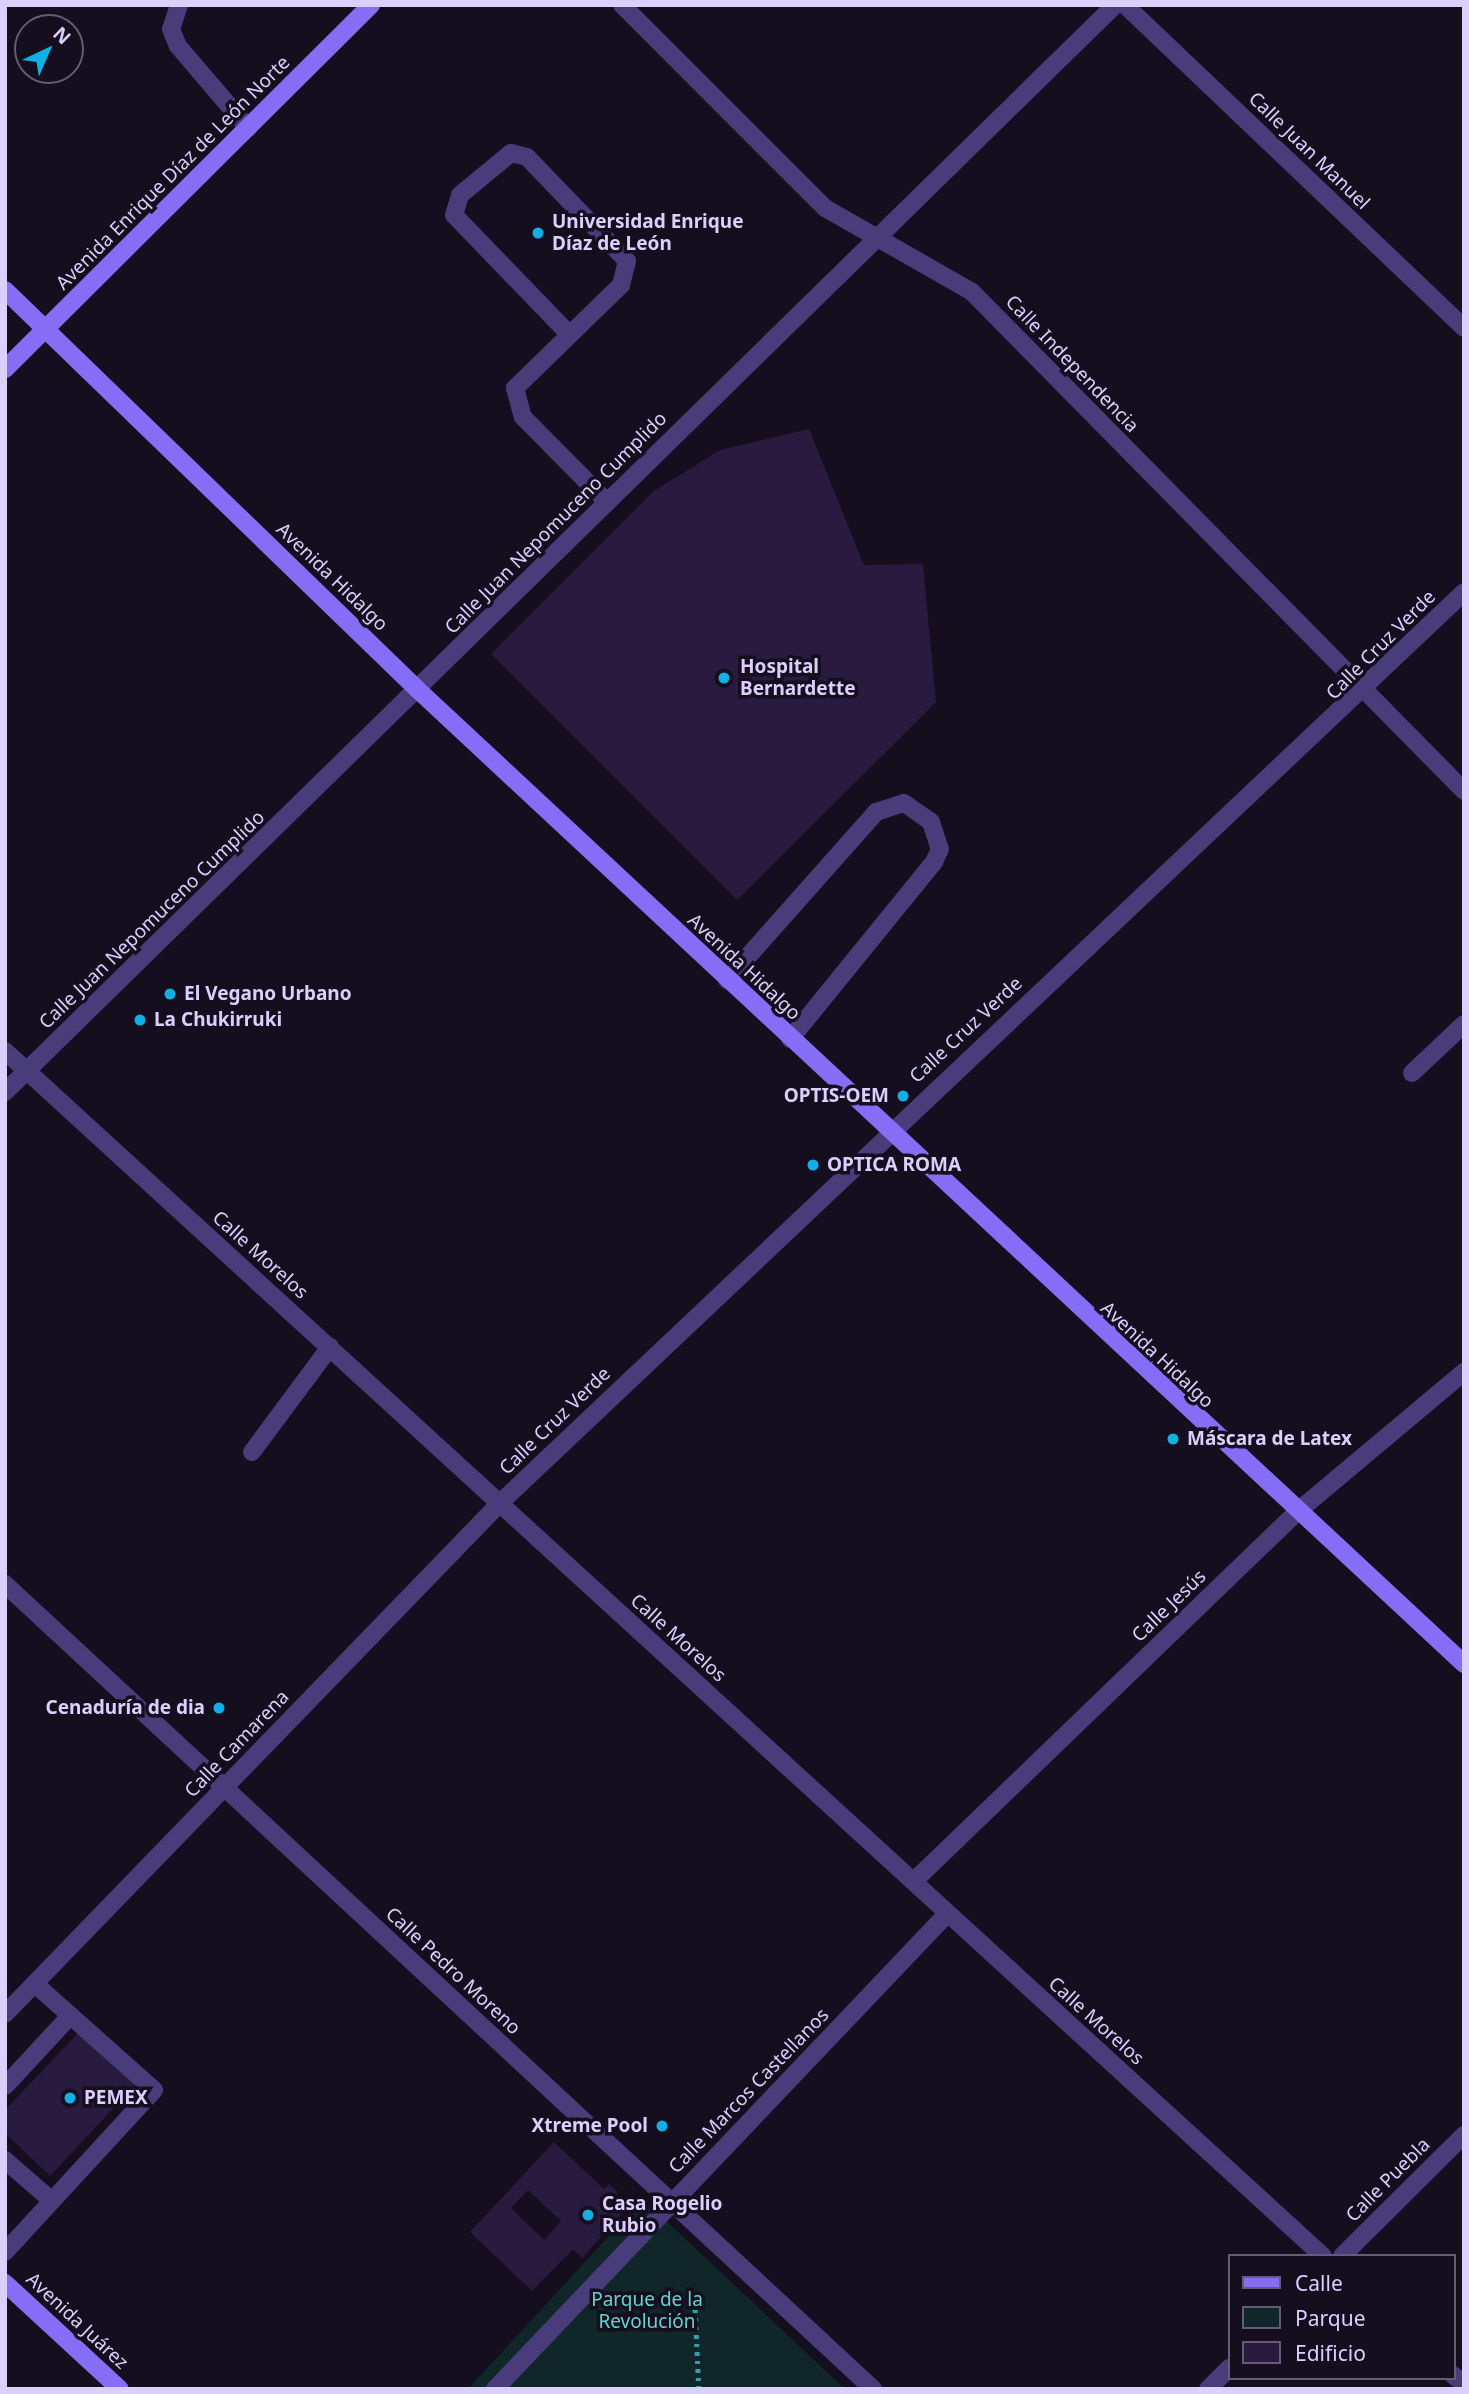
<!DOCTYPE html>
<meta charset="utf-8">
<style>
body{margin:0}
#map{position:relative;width:1469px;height:2394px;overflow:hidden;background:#140e1f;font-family:"Noto Sans",sans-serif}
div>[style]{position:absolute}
.green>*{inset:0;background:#112628}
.building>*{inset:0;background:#281b3f}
.path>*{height:4.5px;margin-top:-2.25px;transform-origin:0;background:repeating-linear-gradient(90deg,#369ea9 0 3.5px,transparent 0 8.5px)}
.service>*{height:18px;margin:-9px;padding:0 9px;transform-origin:9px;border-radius:9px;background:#483c7b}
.minor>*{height:18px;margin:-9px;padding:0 9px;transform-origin:9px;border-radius:9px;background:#483c7b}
.secondary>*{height:18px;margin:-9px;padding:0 9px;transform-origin:9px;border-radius:9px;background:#866df5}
.dots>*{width:19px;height:19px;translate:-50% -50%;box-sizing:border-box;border:4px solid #140e1f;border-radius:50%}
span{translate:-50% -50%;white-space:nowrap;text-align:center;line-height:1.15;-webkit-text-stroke:7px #140e1f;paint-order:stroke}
.street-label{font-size:19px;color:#dbcffc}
.poi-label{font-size:19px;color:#dbcffc;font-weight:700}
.left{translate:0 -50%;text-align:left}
.right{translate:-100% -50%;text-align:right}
.park-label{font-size:19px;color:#61d6cb}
.frame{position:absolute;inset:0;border:7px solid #dbcffc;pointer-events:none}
.legend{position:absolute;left:1228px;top:2254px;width:228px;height:126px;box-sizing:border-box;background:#140e1f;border:2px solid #645b77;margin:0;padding:9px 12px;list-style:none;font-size:21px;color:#dbcffc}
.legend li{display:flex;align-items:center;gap:14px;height:35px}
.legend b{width:35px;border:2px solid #645b77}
.north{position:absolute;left:14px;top:14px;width:70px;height:70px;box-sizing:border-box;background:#140e1f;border:2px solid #645b77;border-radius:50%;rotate:44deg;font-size:19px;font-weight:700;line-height:28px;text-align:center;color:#dbcffc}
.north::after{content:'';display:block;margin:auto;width:24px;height:32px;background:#10b0e7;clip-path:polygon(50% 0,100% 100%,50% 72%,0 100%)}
</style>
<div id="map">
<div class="green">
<i style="clip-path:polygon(643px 2199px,845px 2389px,468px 2389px)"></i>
</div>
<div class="building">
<i style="clip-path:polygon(809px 429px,864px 565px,923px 564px,936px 702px,737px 900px,491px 654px,654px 491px,720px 450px)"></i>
<i style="clip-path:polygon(79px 2032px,135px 2085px,50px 2176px,5px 2133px,5px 2110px)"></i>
<i style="clip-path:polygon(evenodd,554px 2142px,604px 2189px,609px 2184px,617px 2191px,623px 2212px,582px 2258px,573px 2249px,532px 2291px,470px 2232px,554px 2142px,528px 2190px,561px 2221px,544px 2240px,511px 2208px,528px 2190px)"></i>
</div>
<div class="path">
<i style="left:695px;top:2301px;width:88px;rotate:87.4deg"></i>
</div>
<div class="service">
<i style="left:179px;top:5px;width:25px;rotate:108deg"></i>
<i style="left:171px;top:29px;width:18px;rotate:68deg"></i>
<i style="left:178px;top:46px;width:108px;rotate:49.5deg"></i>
<i style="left:568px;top:333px;width:164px;rotate:-134deg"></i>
<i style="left:454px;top:215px;width:21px;rotate:-73deg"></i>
<i style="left:460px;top:195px;width:66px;rotate:-39.5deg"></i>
<i style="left:511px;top:153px;width:16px;rotate:14deg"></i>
<i style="left:527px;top:157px;width:144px;rotate:46.1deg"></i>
<i style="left:627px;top:261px;width:25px;rotate:104deg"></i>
<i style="left:621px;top:285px;width:148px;rotate:135.8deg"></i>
<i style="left:515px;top:388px;width:30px;rotate:75deg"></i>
<i style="left:523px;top:417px;width:120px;rotate:45.3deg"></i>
<i style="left:727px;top:980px;width:225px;rotate:-48.4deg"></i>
<i style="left:876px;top:812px;width:29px;rotate:-18deg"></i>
<i style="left:904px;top:803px;width:33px;rotate:35deg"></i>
<i style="left:931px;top:822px;width:28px;rotate:72deg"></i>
<i style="left:940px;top:849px;width:14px;rotate:115deg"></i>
<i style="left:934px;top:862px;width:228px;rotate:129.1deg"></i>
<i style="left:252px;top:1452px;width:131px;rotate:-53.4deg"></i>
<i style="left:5px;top:2086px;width:96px;rotate:-47.1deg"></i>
<i style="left:5px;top:2160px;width:62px;rotate:41.1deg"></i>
<i style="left:5px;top:2252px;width:220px;rotate:-47.4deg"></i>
<i style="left:154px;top:2090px;width:159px;rotate:-138.3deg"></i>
</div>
<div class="minor">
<i style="left:622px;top:5px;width:287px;rotate:45deg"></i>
<i style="left:825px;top:208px;width:169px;rotate:29.7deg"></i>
<i style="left:972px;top:292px;width:701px;rotate:45.4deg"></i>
<i style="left:1125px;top:5px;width:468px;rotate:43.6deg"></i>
<i style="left:5px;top:1051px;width:1786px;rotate:42.44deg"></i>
<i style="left:1412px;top:1073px;width:71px;rotate:-43.3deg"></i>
<i style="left:5px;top:1092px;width:1554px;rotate:-44.4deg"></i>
<i style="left:5px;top:1584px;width:1184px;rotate:42.84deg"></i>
<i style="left:914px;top:1881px;width:532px;rotate:-43.93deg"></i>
<i style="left:1297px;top:1512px;width:218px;rotate:-40deg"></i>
<i style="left:5px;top:2014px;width:711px;rotate:-45.91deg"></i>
<i style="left:500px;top:1503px;width:1326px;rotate:-43.38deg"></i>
<i style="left:1342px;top:2256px;width:172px;rotate:-44.8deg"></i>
<i style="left:1453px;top:2375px;width:14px;rotate:39deg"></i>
<i style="left:495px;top:2389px;width:656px;rotate:-46.42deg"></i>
<i style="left:1208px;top:2389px;width:30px;rotate:-45deg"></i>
</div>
<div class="secondary">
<i style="left:5px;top:290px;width:574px;rotate:44.08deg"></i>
<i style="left:417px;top:689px;width:1431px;rotate:42.96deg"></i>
<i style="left:5px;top:369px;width:516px;rotate:-44.84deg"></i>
<i style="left:5px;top:2283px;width:156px;rotate:42.7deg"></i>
</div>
<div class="dots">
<i style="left:538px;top:233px;background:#10b0e7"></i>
<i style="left:724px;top:678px;background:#10b0e7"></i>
<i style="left:170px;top:994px;background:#10b0e7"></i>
<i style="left:140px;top:1020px;background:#10b0e7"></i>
<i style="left:903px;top:1096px;background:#10b0e7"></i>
<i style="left:813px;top:1165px;background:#10b0e7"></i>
<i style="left:1173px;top:1439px;background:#10b0e7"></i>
<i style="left:219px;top:1708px;background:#10b0e7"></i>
<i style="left:70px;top:2098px;background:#10b0e7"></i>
<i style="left:662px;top:2126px;background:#10b0e7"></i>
<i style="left:588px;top:2215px;background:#10b0e7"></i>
</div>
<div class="street-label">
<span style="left:1309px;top:151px;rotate:44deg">Calle Juan Manuel</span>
<span style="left:173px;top:173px;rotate:-45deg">Avenida Enrique Díaz de León Norte</span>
<span style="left:1072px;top:364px;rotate:46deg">Calle Independencia</span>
<span style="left:556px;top:523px;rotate:-45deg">Calle Juan Nepomuceno Cumplido</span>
<span style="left:332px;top:577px;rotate:44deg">Avenida Hidalgo</span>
<span style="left:1381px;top:645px;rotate:-45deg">Calle Cruz Verde</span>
<span style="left:152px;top:920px;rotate:-44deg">Calle Juan Nepomuceno Cumplido</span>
<span style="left:744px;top:967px;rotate:43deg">Avenida Hidalgo</span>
<span style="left:966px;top:1030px;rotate:-43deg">Calle Cruz Verde</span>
<span style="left:260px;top:1255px;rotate:42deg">Calle Morelos</span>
<span style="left:1157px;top:1355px;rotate:43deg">Avenida Hidalgo</span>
<span style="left:555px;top:1421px;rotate:-44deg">Calle Cruz Verde</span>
<span style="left:1169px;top:1606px;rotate:-44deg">Calle Jesús</span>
<span style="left:678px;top:1638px;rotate:42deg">Calle Morelos</span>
<span style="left:237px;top:1744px;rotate:-46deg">Calle Camarena</span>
<span style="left:453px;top:1971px;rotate:43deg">Calle Pedro Moreno</span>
<span style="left:1096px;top:2021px;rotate:42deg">Calle Morelos</span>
<span style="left:749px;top:2091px;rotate:-46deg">Calle Marcos Castellanos</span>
<span style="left:1388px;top:2180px;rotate:-45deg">Calle Puebla</span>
<span style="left:77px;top:2321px;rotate:43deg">Avenida Juárez</span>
</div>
<div class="poi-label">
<span class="left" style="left:552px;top:233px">Universidad Enrique<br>Díaz de León</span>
<span class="left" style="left:740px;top:678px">Hospital<br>Bernardette</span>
<span class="left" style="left:184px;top:994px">El Vegano Urbano</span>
<span class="left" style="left:154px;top:1020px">La Chukirruki</span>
<span class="right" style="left:889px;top:1096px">OPTIS-OEM</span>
<span class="left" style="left:827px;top:1165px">OPTICA ROMA</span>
<span class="left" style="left:1187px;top:1439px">Máscara de Latex</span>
<span class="right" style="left:205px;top:1708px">Cenaduría de dia</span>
<span class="left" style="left:84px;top:2098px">PEMEX</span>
<span class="right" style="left:648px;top:2126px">Xtreme Pool</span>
<span class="left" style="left:602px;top:2215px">Casa Rogelio<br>Rubio</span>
</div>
<div class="park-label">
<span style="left:647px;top:2311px">Parque de la<br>Revolución</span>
</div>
<div class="frame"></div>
<ul class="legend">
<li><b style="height:9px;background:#866df5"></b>Calle</li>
<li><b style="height:19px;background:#112628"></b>Parque</li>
<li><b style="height:19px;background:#281b3f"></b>Edificio</li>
</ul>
<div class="north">N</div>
</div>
